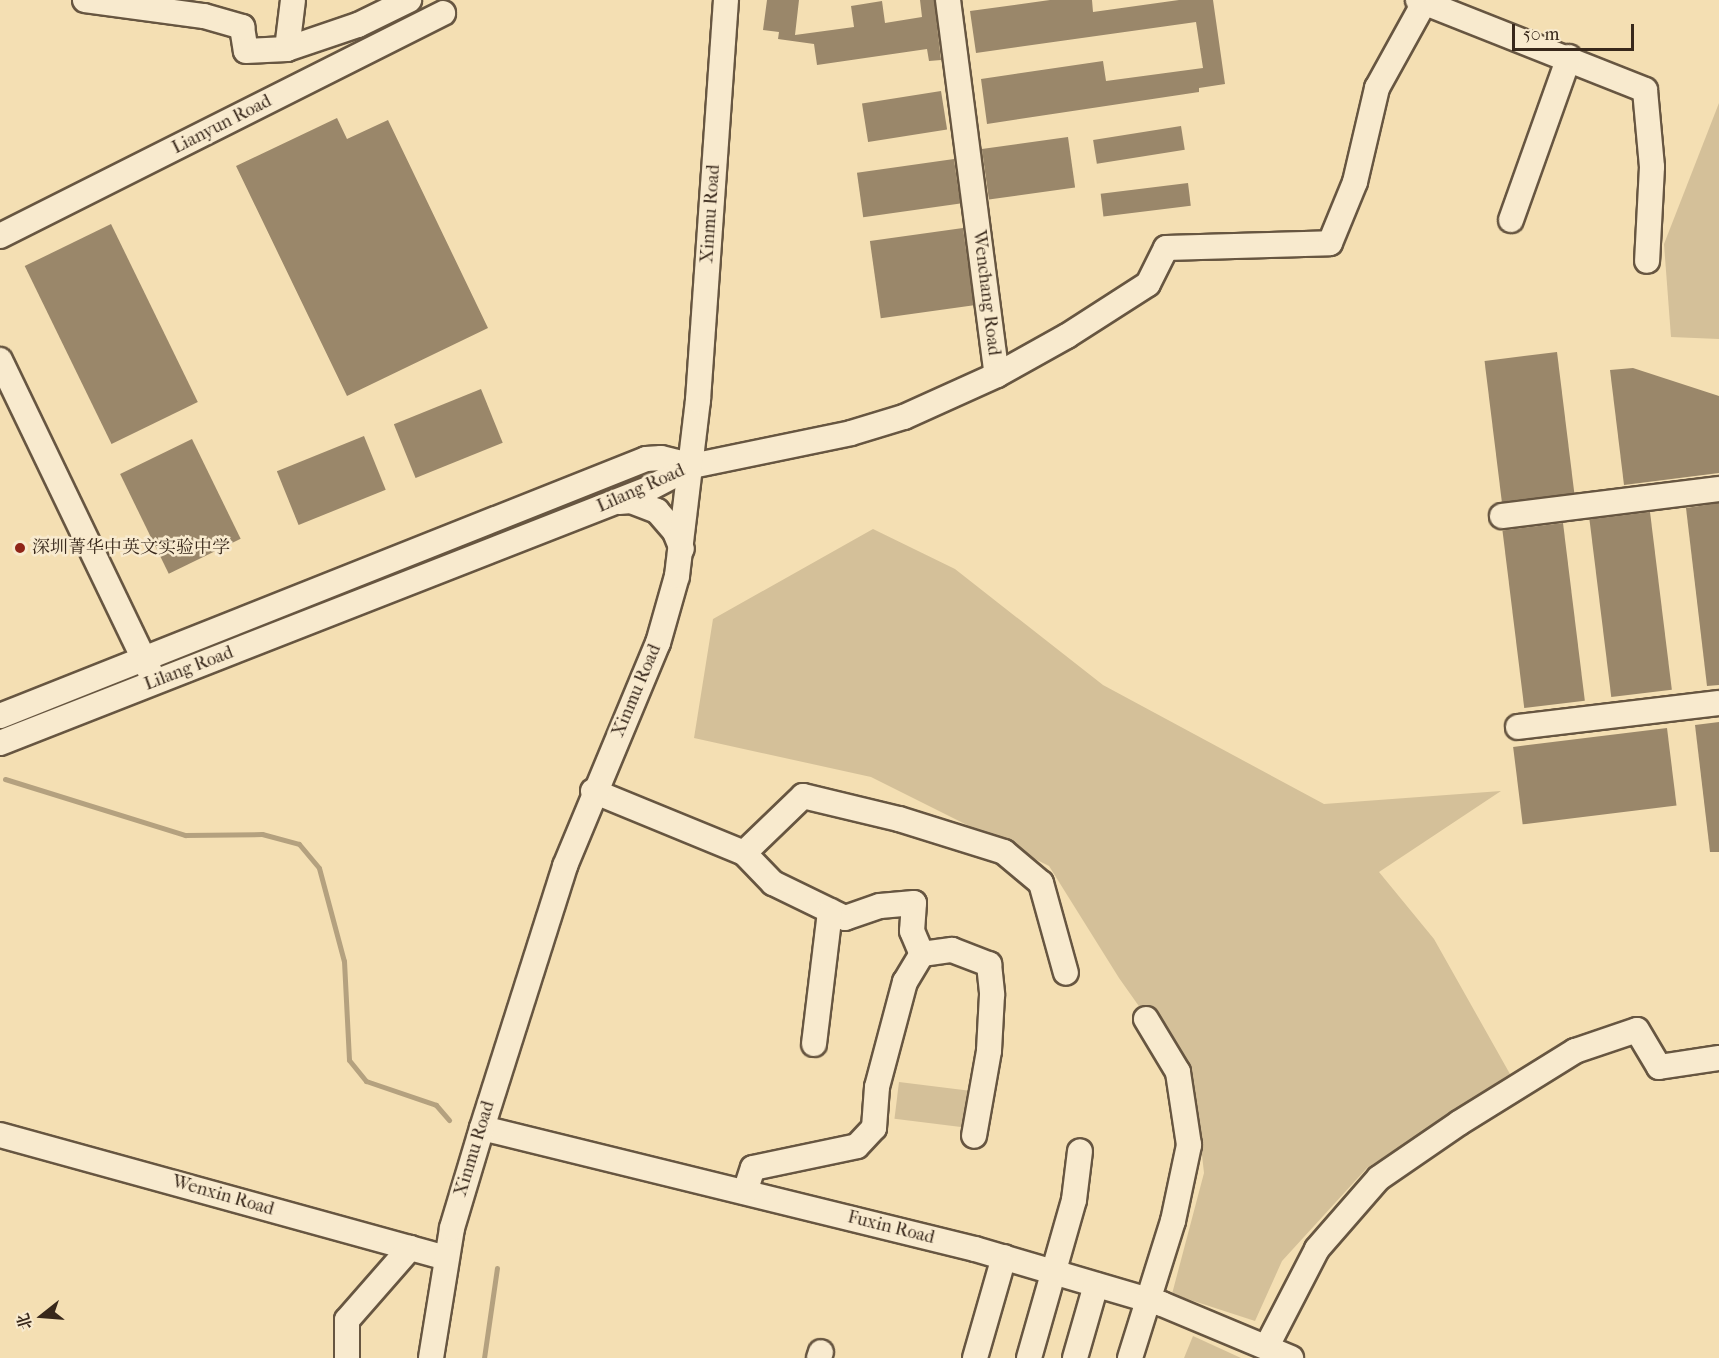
<!DOCTYPE html>
<meta charset="utf-8">
<style>
body{margin:0}
#map{position:relative;width:1719px;height:1358px;overflow:hidden;background:#f4dfb3;font-family:"IM FELL French Canon","Noto Serif SC",serif}
div>[style]{position:absolute}
.green>*{inset:0;background:#d4c099;transform-origin:0 0}
.stream>*{height:5px;margin:-2.5px;padding:0 2.5px;transform-origin:2.5px;border-radius:2.5px;background:#b4a17f}
.building>*{inset:0;background:#9a876a;transform-origin:0 0}
.roads{filter:drop-shadow(2px 0 #675641) drop-shadow(-2px 0 #675641) drop-shadow(0 2px #675641) drop-shadow(0 -2px #675641)}
.minor>*{height:24px;margin:-12px;padding:0 12px;transform-origin:12px;border-radius:12px;background:#f8eace}
.dots>*{width:16px;height:16px;translate:-50% -50%;box-sizing:border-box;border:3px solid #f8eace;border-radius:50%}
span{translate:-50% -50%;white-space:nowrap;text-align:center;line-height:1.15;-webkit-text-stroke:5px #f8eace;paint-order:stroke}
.street-label{font-size:18px;color:#38281b}
.poi-label{font-size:18px;color:#38281b}
.left{translate:0 -50%;text-align:left}
.north{position:absolute;left:12px;top:1286px;width:60px;height:60px;-webkit-text-stroke:4px #f8eace;paint-order:stroke;rotate:253deg;font-size:16px;font-weight:700;line-height:24px;text-align:center;color:#38281b}
.north::after{content:'';display:block;margin:auto;width:21px;height:27px;background:#38281b;clip-path:polygon(50% 0,100% 100%,50% 72%,0 100%)}
.scale{position:absolute;left:1512px;top:24px;width:122px;height:27px;box-sizing:border-box;border:3px solid #38281b;border-top:0;padding-left:8px;font-size:18px;line-height:21px;white-space:nowrap;color:#38281b;-webkit-text-stroke:4px #f8eace;paint-order:stroke}
</style>
<div id="map">
<div class="green">
<i style="clip-path:polygon(1719px 103px,1719px 339px,1671px 337px,1664px 244px)"></i>
<i style="clip-path:polygon(873px 529px,955px 569px,1103px 685px,1324px 804px,1501px 791px,1379px 872px,1434px 939px,1510px 1074px,1367px 1168px,1282px 1261px,1255px 1321px,1172px 1294px,1204px 1173px,1194px 1084px,1119px 978px,1049px 866px,871px 777px,694px 738px,713px 619px)"></i>
<i style="left:899px;top:1082px;width:69px;height:37px;rotate:7deg"></i>
<i style="clip-path:polygon(1193px 1336px,1241px 1358px,1184px 1358px)"></i>
</div>
<div class="stream">
<i style="left:5px;top:779px;width:189px;rotate:17.3deg"></i>
<i style="left:185px;top:835px;width:77px;rotate:-0.7deg"></i>
<i style="left:262px;top:834px;width:38px;rotate:15deg"></i>
<i style="left:299px;top:844px;width:31px;rotate:50deg"></i>
<i style="left:319px;top:868px;width:96px;rotate:75deg"></i>
<i style="left:344px;top:961px;width:99px;rotate:87.1deg"></i>
<i style="left:349px;top:1060px;width:27px;rotate:51deg"></i>
<i style="left:366px;top:1081px;width:74px;rotate:18.9deg"></i>
<i style="left:436px;top:1105px;width:20px;rotate:49deg"></i>
<i style="left:484px;top:1358px;width:91px;rotate:-81.8deg"></i>
</div>
<div class="building">
<i style="clip-path:polygon(767px 0,799px 0,795px 35px,854px 27px,851px 6px,882px 1px,885px 23px,922px 17px,920px 0,934px 0,941px 60px,929px 61px,927px 49px,817px 65px,814px 44px,778px 39px,779px 32px,763px 30px)"></i>
<i style="clip-path:polygon(1050px 0,1092px 0,1093px 12px,1179px 0,1213px 0,1225px 84px,1199px 88px,1199px 92px,987px 124px,981px 79px,1103px 61px,1106px 81px,1203px 68px,1196px 22px,976px 53px,970px 11px)"></i>
<i style="left:941px;top:91px;width:39px;height:80px;rotate:81deg"></i>
<i style="clip-path:polygon(337px 118px,347px 139px,388px 120px,488px 328px,347px 396px,236px 166px)"></i>
<i style="left:1181px;top:126px;width:24px;height:89px;rotate:81deg"></i>
<i style="left:1068px;top:137px;width:51px;height:87px;rotate:82deg"></i>
<i style="left:954px;top:159px;width:45px;height:98px;rotate:82deg"></i>
<i style="left:1188px;top:183px;width:23px;height:88px;rotate:83deg"></i>
<i style="left:111px;top:224px;width:198px;height:96px;rotate:64deg"></i>
<i style="left:963px;top:228px;width:78px;height:94px;rotate:82deg"></i>
<i style="left:1557px;top:352px;width:142px;height:73px;rotate:83deg"></i>
<i style="clip-path:polygon(1633px 368px,1719px 396px,1719px 473px,1624px 485px,1610px 370px)"></i>
<i style="left:481px;top:389px;width:58px;height:94px;rotate:68deg"></i>
<i style="left:364px;top:436px;width:58px;height:94px;rotate:68deg"></i>
<i style="left:192px;top:439px;width:111px;height:80px;rotate:64deg"></i>
<i style="clip-path:polygon(1719px 503px,1719px 685px,1707px 686px,1686px 508px)"></i>
<i style="left:1650px;top:512px;width:179px;height:61px;rotate:83deg"></i>
<i style="left:1563px;top:523px;width:179px;height:61px;rotate:83deg"></i>
<i style="clip-path:polygon(1719px 722px,1719px 852px,1710px 852px,1695px 725px)"></i>
<i style="left:1667px;top:728px;width:78px;height:155px;rotate:83deg"></i>
</div>
<div class="roads">
<div class="minor">
<i style="left:85px;top:0;width:120px;rotate:7.7deg"></i>
<i style="left:204px;top:16px;width:40px;rotate:16deg"></i>
<i style="left:242px;top:27px;width:24px;rotate:81deg"></i>
<i style="left:246px;top:51px;width:41px;rotate:-2.8deg"></i>
<i style="left:287px;top:49px;width:75px;rotate:-18.7deg"></i>
<i style="left:358px;top:25px;width:57px;rotate:-26.1deg"></i>
<i style="left:948px;top:0;width:378px;rotate:82.6deg"></i>
<i style="left:1418px;top:0;width:244px;rotate:21.6deg"></i>
<i style="left:1645px;top:90px;width:77px;rotate:84.8deg"></i>
<i style="left:1652px;top:167px;width:94px;rotate:93deg"></i>
<i style="left:287px;top:49px;width:49px;rotate:-83deg"></i>
<i style="left:1511px;top:220px;width:173px;rotate:-70.4deg"></i>
<i style="left:0;top:236px;width:496px;rotate:-26.7deg"></i>
<i style="left:0;top:360px;width:346px;rotate:64.3deg"></i>
<i style="left:619px;top:502px;width:12px;rotate:-5deg"></i>
<i style="left:631px;top:501px;width:28px;rotate:21deg"></i>
<i style="left:657px;top:511px;width:28px;rotate:49deg"></i>
<i style="left:675px;top:532px;width:18px;rotate:68deg"></i>
<i style="left:1502px;top:516px;width:219px;rotate:-7.1deg"></i>
<i style="left:0;top:716px;width:695px;rotate:-21.69deg"></i>
<i style="left:646px;top:459px;width:15px;rotate:-4deg"></i>
<i style="left:661px;top:458px;width:32px;rotate:14deg"></i>
<i style="left:1518px;top:727px;width:202px;rotate:-6.8deg"></i>
<i style="left:0;top:743px;width:696px;rotate:-21.4deg"></i>
<i style="left:648px;top:489px;width:50px;rotate:-27.6deg"></i>
<i style="left:692px;top:466px;width:162px;rotate:-11.7deg"></i>
<i style="left:851px;top:433px;width:55px;rotate:-16.8deg"></i>
<i style="left:904px;top:417px;width:102px;rotate:-24.3deg"></i>
<i style="left:997px;top:375px;width:80px;rotate:-29.1deg"></i>
<i style="left:1067px;top:336px;width:96px;rotate:-32.7deg"></i>
<i style="left:1148px;top:284px;width:40px;rotate:-63.4deg"></i>
<i style="left:1166px;top:248px;width:164px;rotate:-1.7deg"></i>
<i style="left:1330px;top:243px;width:66px;rotate:-67.7deg"></i>
<i style="left:1355px;top:182px;width:97px;rotate:-76.8deg"></i>
<i style="left:1377px;top:88px;width:97px;rotate:-61.1deg"></i>
<i style="left:593px;top:791px;width:163px;rotate:22.3deg"></i>
<i style="left:744px;top:853px;width:82px;rotate:-44deg"></i>
<i style="left:803px;top:796px;width:99px;rotate:13.5deg"></i>
<i style="left:899px;top:819px;width:110px;rotate:17.4deg"></i>
<i style="left:1004px;top:852px;width:48px;rotate:40deg"></i>
<i style="left:1041px;top:883px;width:93px;rotate:74.5deg"></i>
<i style="left:744px;top:853px;width:42px;rotate:46deg"></i>
<i style="left:773px;top:883px;width:80px;rotate:25.9deg"></i>
<i style="left:845px;top:918px;width:37px;rotate:-19deg"></i>
<i style="left:880px;top:906px;width:34px;rotate:-5deg"></i>
<i style="left:914px;top:903px;width:28px;rotate:94deg"></i>
<i style="left:912px;top:931px;width:25px;rotate:67deg"></i>
<i style="left:922px;top:954px;width:30px;rotate:-8deg"></i>
<i style="left:952px;top:950px;width:40px;rotate:21deg"></i>
<i style="left:989px;top:964px;width:31px;rotate:84deg"></i>
<i style="left:992px;top:995px;width:56px;rotate:93.1deg"></i>
<i style="left:989px;top:1051px;width:86px;rotate:100deg"></i>
<i style="left:814px;top:1044px;width:134px;rotate:-83.1deg"></i>
<i style="left:482px;top:1128px;width:508px;rotate:13.79deg"></i>
<i style="left:975px;top:1249px;width:195px;rotate:16.4deg"></i>
<i style="left:1162px;top:1304px;width:140px;rotate:22.7deg"></i>
<i style="left:0;top:1135px;width:463px;rotate:15.4deg"></i>
<i style="left:745px;top:1192px;width:25px;rotate:-72deg"></i>
<i style="left:753px;top:1168px;width:106px;rotate:-11.9deg"></i>
<i style="left:857px;top:1146px;width:25px;rotate:-47deg"></i>
<i style="left:874px;top:1128px;width:41px;rotate:-85.8deg"></i>
<i style="left:877px;top:1087px;width:109px;rotate:-75.1deg"></i>
<i style="left:905px;top:982px;width:33px;rotate:-59deg"></i>
<i style="left:1267px;top:1346px;width:109px;rotate:-62.7deg"></i>
<i style="left:1317px;top:1249px;width:94px;rotate:-48.9deg"></i>
<i style="left:1379px;top:1178px;width:97px;rotate:-34.5deg"></i>
<i style="left:1459px;top:1123px;width:137px;rotate:-31.8deg"></i>
<i style="left:1575px;top:1051px;width:65px;rotate:-18.7deg"></i>
<i style="left:1637px;top:1030px;width:43px;rotate:59.3deg"></i>
<i style="left:1659px;top:1067px;width:61px;rotate:-8.5deg"></i>
<i style="left:347px;top:1358px;width:38px;rotate:-90deg"></i>
<i style="left:347px;top:1320px;width:96px;rotate:-48.8deg"></i>
<i style="left:431px;top:1358px;width:132px;rotate:-80.8deg"></i>
<i style="left:452px;top:1228px;width:104px;rotate:-73.3deg"></i>
<i style="left:482px;top:1128px;width:275px;rotate:-72.4deg"></i>
<i style="left:565px;top:866px;width:242px;rotate:-67.4deg"></i>
<i style="left:658px;top:643px;width:70px;rotate:-74.2deg"></i>
<i style="left:677px;top:576px;width:177px;rotate:-83.2deg"></i>
<i style="left:698px;top:400px;width:401px;rotate:-86deg"></i>
<i style="left:819px;top:1358px;width:6px;rotate:-72deg"></i>
<i style="left:975px;top:1358px;width:105px;rotate:-74deg"></i>
<i style="left:1029px;top:1358px;width:164px;rotate:-74.1deg"></i>
<i style="left:1074px;top:1200px;width:49px;rotate:-83deg"></i>
<i style="left:1075px;top:1358px;width:76px;rotate:-74deg"></i>
<i style="left:1130px;top:1358px;width:144px;rotate:-72.6deg"></i>
<i style="left:1173px;top:1221px;width:78px;rotate:-78.1deg"></i>
<i style="left:1189px;top:1145px;width:74px;rotate:-98.6deg"></i>
<i style="left:1178px;top:1072px;width:62px;rotate:-121.1deg"></i>
</div>
</div>
<div class="dots">
<i style="left:20px;top:548px;background:#8f2418"></i>
</div>
<div class="street-label">
<span style="left:222px;top:125px;rotate:-27deg">Lianyun Road</span>
<span style="left:711px;top:214px;rotate:-86deg">Xinmu Road</span>
<span style="left:986px;top:293px;rotate:83deg">Wenchang Road</span>
<span style="left:641px;top:489px;rotate:-24deg">Lilang Road</span>
<span style="left:189px;top:669px;rotate:-21deg">Lilang Road</span>
<span style="left:637px;top:691px;rotate:-67deg">Xinmu Road</span>
<span style="left:475px;top:1149px;rotate:-73deg">Xinmu Road</span>
<span style="left:223px;top:1196px;rotate:16deg">Wenxin Road</span>
<span style="left:891px;top:1228px;rotate:14deg">Fuxin Road</span>
</div>
<div class="poi-label">
<span class="left" style="left:32px;top:548px">深圳菁华中英文实验中学</span>
</div>
<div class="north">北</div>
<div class="scale">50 m</div>
</div>
